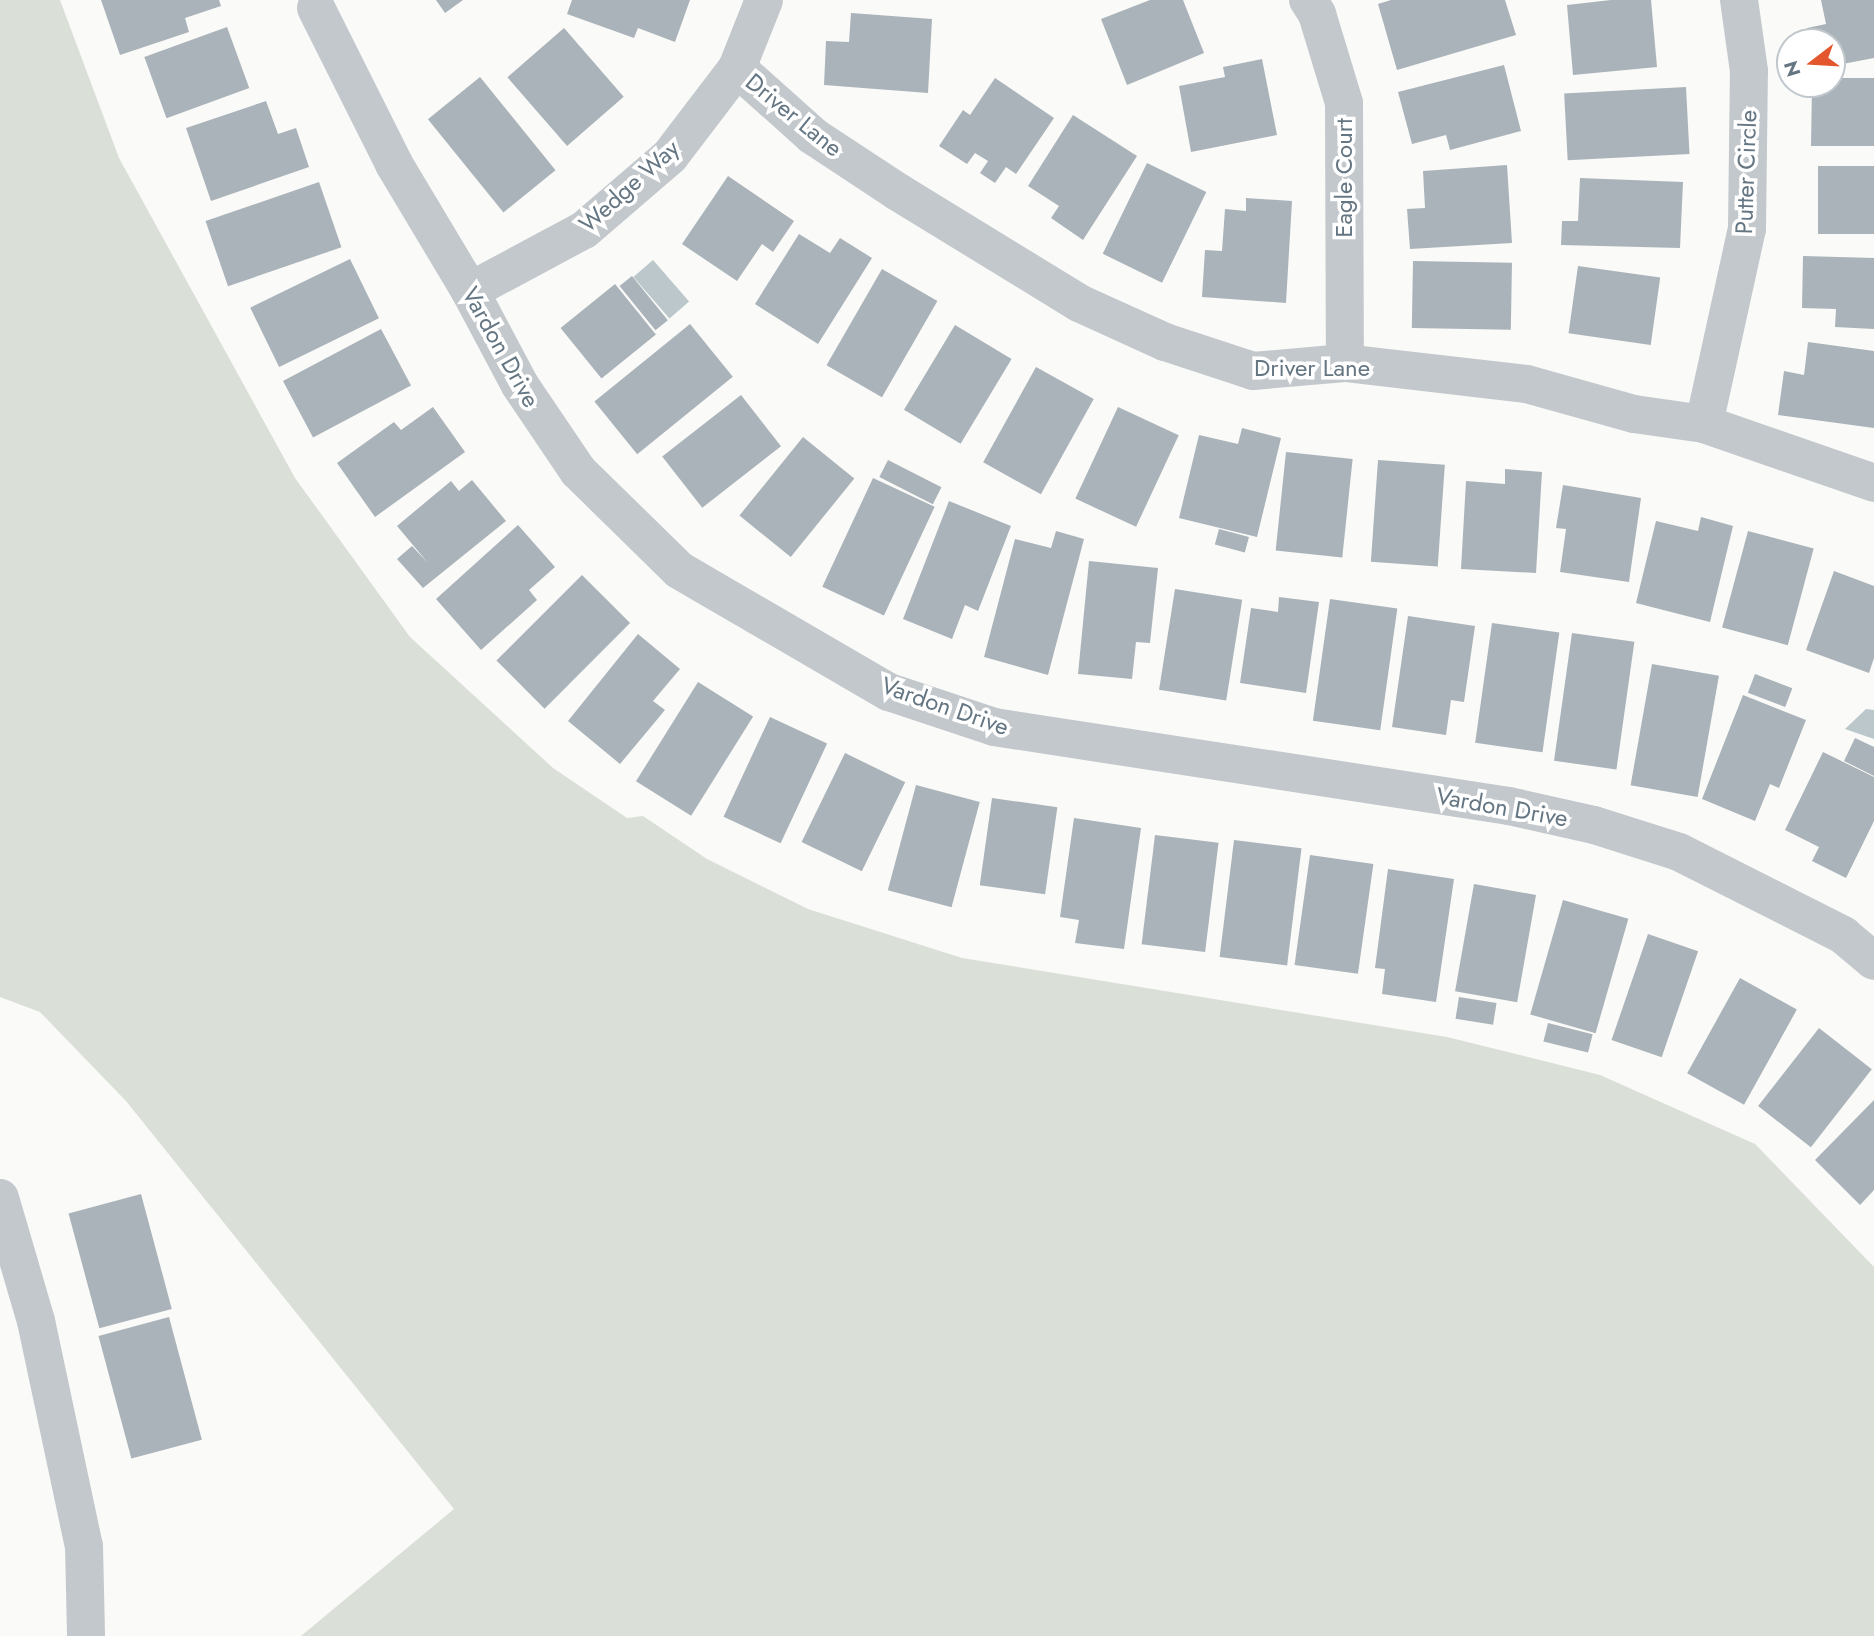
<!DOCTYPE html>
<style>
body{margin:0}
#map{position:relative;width:1874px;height:1636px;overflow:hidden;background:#fafaf8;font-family:Jost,sans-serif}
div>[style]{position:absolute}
.green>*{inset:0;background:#dadfd7}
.water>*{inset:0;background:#bbc7cb;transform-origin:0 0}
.building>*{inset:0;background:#aab3b9;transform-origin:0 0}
.minor>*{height:38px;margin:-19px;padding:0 19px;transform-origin:19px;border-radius:19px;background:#c3c8cc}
span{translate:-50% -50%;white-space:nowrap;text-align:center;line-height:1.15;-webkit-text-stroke:7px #fff;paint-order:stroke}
.street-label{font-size:24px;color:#657683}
.north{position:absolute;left:1776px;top:28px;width:70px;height:70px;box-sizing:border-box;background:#fff;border:2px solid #c1c8cd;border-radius:50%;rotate:253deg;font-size:19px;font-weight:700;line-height:28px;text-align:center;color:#657683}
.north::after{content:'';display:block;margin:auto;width:24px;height:32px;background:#e4572e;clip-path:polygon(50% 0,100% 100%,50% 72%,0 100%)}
</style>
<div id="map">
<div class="green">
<i style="clip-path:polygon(0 0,60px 0,119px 158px,295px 478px,410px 637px,553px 768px,627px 818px,643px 816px,707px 859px,808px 909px,962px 958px,1447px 1037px,1600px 1075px,1755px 1144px,1874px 1267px,1874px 1636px,301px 1636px,454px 1509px,126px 1101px,40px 1012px,0 997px)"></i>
</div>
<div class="water">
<i style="left:653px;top:260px;width:55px;height:26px;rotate:49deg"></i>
<i style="clip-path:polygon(1866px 709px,1874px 710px,1874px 739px,1845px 729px)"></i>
</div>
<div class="building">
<i style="clip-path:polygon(101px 0,219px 0,221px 6px,185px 18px,189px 32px,120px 55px)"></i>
<i style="clip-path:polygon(436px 0,463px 0,445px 13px)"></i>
<i style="clip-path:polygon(572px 0,690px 0,675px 42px,638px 28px,634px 38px,567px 14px)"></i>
<i style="clip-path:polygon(1150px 0,1183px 0,1204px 53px,1127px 85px,1101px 19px)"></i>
<i style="clip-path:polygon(1391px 0,1505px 0,1516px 35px,1397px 70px,1378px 4px)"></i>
<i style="clip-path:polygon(1611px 0,1651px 0,1657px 67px,1573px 75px,1567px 5px)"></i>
<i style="clip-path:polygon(1821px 0,1874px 0,1874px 58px,1832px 66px,1832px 42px,1809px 42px,1807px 28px,1826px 24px)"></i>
<i style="clip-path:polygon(851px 13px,932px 19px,928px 93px,824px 85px,826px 41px,849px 42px)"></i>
<i style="left:227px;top:27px;width:65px;height:88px;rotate:70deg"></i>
<i style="left:564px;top:28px;width:91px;height:75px;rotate:49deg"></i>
<i style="clip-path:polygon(1262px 59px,1277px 135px,1191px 152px,1179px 86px,1225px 77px,1223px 67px)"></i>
<i style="clip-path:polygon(1504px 65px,1521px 131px,1450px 150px,1446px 135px,1412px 144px,1398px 92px)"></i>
<i style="left:480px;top:77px;width:120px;height:67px;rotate:51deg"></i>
<i style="clip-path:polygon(995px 78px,1054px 118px,1016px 174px,1006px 167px,995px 183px,980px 173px,988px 161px,975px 153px,967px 164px,939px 146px,963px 110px,970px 115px)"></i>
<i style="clip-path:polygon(1832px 78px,1874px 78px,1874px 146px,1811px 146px,1812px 84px,1832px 84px)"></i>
<i style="left:1686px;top:87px;width:67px;height:122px;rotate:87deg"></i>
<i style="clip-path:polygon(266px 101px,278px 134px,296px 128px,309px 167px,211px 201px,186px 128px)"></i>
<i style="clip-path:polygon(1073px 115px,1137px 156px,1083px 240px,1051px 218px,1059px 206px,1028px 186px)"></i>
<i style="left:1147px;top:163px;width:66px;height:101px;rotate:26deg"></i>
<i style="clip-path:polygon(1507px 165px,1512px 243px,1410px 249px,1407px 209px,1425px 208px,1423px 171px)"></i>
<i style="left:1874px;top:166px;width:68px;height:56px;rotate:90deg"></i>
<i style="clip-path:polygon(728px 176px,794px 221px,773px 252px,762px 244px,737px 281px,682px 244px)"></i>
<i style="clip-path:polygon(1580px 178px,1683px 182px,1680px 248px,1561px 245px,1562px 221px,1578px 221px)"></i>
<i style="left:319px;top:182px;width:69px;height:120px;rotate:71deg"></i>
<i style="clip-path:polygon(1246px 198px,1292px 201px,1286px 303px,1202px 297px,1205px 250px,1222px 251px,1225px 209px,1246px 211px)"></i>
<i style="clip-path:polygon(799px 234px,830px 253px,840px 238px,872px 258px,818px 344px,755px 304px)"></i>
<i style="clip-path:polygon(1803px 256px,1874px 258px,1874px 329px,1835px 327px,1836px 309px,1802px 308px)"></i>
<i style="left:350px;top:259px;width:66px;height:111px;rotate:64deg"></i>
<i style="left:1413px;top:261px;width:99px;height:67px;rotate:1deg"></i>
<i style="left:1578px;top:266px;width:83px;height:68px;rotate:8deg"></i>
<i style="left:882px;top:269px;width:64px;height:111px;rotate:30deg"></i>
<i style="left:632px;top:276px;width:57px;height:16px;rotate:51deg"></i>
<i style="left:615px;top:284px;width:65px;height:70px;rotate:51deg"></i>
<i style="left:690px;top:324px;width:68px;height:123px;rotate:51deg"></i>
<i style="left:955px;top:325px;width:66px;height:99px;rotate:31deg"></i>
<i style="left:381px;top:329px;width:64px;height:111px;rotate:62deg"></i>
<i style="clip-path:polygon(1808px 342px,1874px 351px,1874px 428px,1778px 415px,1784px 371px,1804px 375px)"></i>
<i style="left:1036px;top:367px;width:66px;height:109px;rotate:29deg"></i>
<i style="left:741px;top:395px;width:65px;height:100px;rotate:52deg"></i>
<i style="clip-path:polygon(433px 407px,465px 452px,375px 517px,337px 463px,394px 422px,401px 430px)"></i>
<i style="left:1118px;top:407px;width:67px;height:101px;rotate:25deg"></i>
<i style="clip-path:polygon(1242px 428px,1281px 438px,1257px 537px,1179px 518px,1199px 435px,1238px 444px)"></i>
<i style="left:803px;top:437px;width:66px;height:101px;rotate:39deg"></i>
<i style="left:1286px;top:452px;width:67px;height:99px;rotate:6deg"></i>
<i style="left:888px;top:460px;width:60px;height:19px;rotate:27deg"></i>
<i style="left:1378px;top:460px;width:67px;height:102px;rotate:4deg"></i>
<i style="clip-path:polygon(1505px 469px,1542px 472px,1536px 573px,1461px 569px,1466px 481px,1505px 484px)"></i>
<i style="left:873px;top:478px;width:68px;height:120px;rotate:25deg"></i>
<i style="clip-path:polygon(472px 480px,506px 521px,423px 588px,397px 559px,412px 546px,428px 563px,397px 526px,451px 481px,459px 491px)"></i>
<i style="clip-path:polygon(1563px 485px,1641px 498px,1629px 582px,1560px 572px,1566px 529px,1556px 528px)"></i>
<i style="clip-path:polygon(949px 501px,1011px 526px,978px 611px,965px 605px,952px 639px,903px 619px)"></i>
<i style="clip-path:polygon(1701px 517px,1733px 526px,1710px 622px,1636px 603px,1656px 521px,1698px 531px)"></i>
<i style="clip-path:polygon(518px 525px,555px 567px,529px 590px,537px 600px,481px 650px,436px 599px)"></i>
<i style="left:1219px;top:529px;width:31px;height:16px;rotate:15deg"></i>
<i style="clip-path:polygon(1056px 531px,1084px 539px,1048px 675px,984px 657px,1015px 539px,1051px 548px)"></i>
<i style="left:1748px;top:531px;width:68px;height:100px;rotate:15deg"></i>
<i style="clip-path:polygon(1089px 561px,1158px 568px,1150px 643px,1136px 642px,1132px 679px,1078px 674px)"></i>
<i style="clip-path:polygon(1834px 571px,1874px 586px,1874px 658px,1869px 673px,1806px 650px)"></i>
<i style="left:582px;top:575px;width:68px;height:121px;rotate:45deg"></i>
<i style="left:1175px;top:589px;width:68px;height:102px;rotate:9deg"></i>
<i style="clip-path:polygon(1279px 597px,1319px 602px,1306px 693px,1240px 683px,1251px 608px,1278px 612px)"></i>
<i style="left:1330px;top:599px;width:68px;height:123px;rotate:8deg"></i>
<i style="clip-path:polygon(1408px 616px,1475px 626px,1464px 702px,1451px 700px,1446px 735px,1392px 727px)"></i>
<i style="left:1492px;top:623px;width:68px;height:121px;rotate:8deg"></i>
<i style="left:1572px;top:633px;width:63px;height:129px;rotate:8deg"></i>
<i style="clip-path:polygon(638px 634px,680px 669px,653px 701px,665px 710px,620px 764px,568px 721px)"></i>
<i style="left:1652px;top:664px;width:68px;height:123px;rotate:10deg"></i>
<i style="left:1755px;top:674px;width:40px;height:20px;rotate:21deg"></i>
<i style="left:698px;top:682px;width:65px;height:117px;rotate:32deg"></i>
<i style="clip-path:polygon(1743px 695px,1806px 720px,1779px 788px,1770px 784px,1755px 821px,1702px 799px)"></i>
<i style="left:770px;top:717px;width:63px;height:110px;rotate:25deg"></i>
<i style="clip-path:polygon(1855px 738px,1874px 747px,1874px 776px,1844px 761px)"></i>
<i style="clip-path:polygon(1823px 752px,1874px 777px,1874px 821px,1846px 878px,1812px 861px,1819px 847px,1785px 830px)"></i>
<i style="left:845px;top:753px;width:67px;height:99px;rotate:26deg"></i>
<i style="left:916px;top:785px;width:66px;height:109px;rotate:15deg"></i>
<i style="left:992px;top:798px;width:66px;height:88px;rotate:8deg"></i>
<i style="clip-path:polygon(1074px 818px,1141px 828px,1124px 949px,1075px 943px,1079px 920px,1060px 917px)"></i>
<i style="left:1155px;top:835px;width:64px;height:110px;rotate:7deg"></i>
<i style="left:1234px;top:840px;width:68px;height:118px;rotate:7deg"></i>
<i style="left:1310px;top:855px;width:64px;height:111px;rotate:8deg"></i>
<i style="clip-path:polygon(1388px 869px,1454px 879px,1436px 1002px,1382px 994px,1385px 969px,1375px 968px)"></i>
<i style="left:1474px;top:884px;width:63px;height:109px;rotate:10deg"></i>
<i style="left:1563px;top:900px;width:68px;height:119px;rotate:16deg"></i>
<i style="left:1648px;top:934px;width:53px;height:112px;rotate:19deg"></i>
<i style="left:1740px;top:978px;width:65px;height:109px;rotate:29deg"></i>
<i style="left:1459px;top:997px;width:38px;height:22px;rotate:9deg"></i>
<i style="left:1548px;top:1023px;width:46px;height:19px;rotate:14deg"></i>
<i style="left:1819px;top:1028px;width:67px;height:99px;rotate:38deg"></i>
<i style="clip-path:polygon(1874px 1100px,1874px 1190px,1860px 1205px,1815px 1160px)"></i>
<i style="left:141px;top:1194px;width:119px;height:75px;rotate:75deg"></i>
<i style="left:169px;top:1317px;width:127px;height:73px;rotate:75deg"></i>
</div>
<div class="minor">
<i style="left:1308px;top:0;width:17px;rotate:57deg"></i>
<i style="left:1317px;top:14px;width:93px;rotate:73.1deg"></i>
<i style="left:1344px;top:103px;width:260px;rotate:89.8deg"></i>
<i style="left:316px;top:8px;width:174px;rotate:63.4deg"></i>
<i style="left:394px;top:164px;width:148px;rotate:59.1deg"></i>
<i style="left:470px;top:291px;width:106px;rotate:62deg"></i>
<i style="left:520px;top:385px;width:104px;rotate:56deg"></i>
<i style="left:578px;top:471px;width:141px;rotate:44.4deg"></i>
<i style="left:679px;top:570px;width:243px;rotate:30.2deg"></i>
<i style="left:889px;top:692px;width:111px;rotate:18.4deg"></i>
<i style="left:994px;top:727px;width:521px;rotate:8.72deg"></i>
<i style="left:1509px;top:806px;width:87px;rotate:12.6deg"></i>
<i style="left:1594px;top:825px;width:89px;rotate:17.6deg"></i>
<i style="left:1679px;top:852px;width:184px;rotate:26.8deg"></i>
<i style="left:1843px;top:935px;width:40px;rotate:40deg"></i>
<i style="left:737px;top:68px;width:102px;rotate:41.8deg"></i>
<i style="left:813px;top:136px;width:102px;rotate:33.4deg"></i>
<i style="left:898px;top:192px;width:212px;rotate:31.5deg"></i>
<i style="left:1079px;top:303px;width:94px;rotate:24.4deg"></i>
<i style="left:1165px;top:342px;width:93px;rotate:18.2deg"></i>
<i style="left:1253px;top:371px;width:92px;rotate:-5deg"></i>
<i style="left:1345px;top:363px;width:183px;rotate:6.6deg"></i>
<i style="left:1527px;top:384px;width:111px;rotate:15.7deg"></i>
<i style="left:1634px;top:414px;width:71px;rotate:8.1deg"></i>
<i style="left:1704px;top:424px;width:180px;rotate:19.1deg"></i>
<i style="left:470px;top:291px;width:129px;rotate:-28.2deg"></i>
<i style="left:584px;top:230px;width:113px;rotate:-40.7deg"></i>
<i style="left:670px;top:156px;width:111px;rotate:-52.7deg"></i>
<i style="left:737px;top:68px;width:73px;rotate:-68.3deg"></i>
<i style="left:1704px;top:424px;width:200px;rotate:-77.6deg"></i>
<i style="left:1747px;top:229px;width:158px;rotate:-89.3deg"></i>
<i style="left:1749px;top:71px;width:72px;rotate:-98deg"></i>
<i style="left:0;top:1198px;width:128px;rotate:73.7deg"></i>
<i style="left:36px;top:1321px;width:230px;rotate:78deg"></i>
<i style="left:84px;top:1546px;width:90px;rotate:88.7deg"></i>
</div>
<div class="street-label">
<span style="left:794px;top:115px;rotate:39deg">Driver Lane</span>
<span style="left:1746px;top:172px;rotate:-88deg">Putter Circle</span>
<span style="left:1344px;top:178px;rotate:-90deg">Eagle Court</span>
<span style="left:629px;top:186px;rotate:-42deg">Wedge Way</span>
<span style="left:501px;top:347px;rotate:61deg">Vardon Drive</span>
<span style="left:1312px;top:368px">Driver Lane</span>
<span style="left:945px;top:706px;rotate:19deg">Vardon Drive</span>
<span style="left:1502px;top:807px;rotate:10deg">Vardon Drive</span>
</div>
<div class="north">N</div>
</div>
